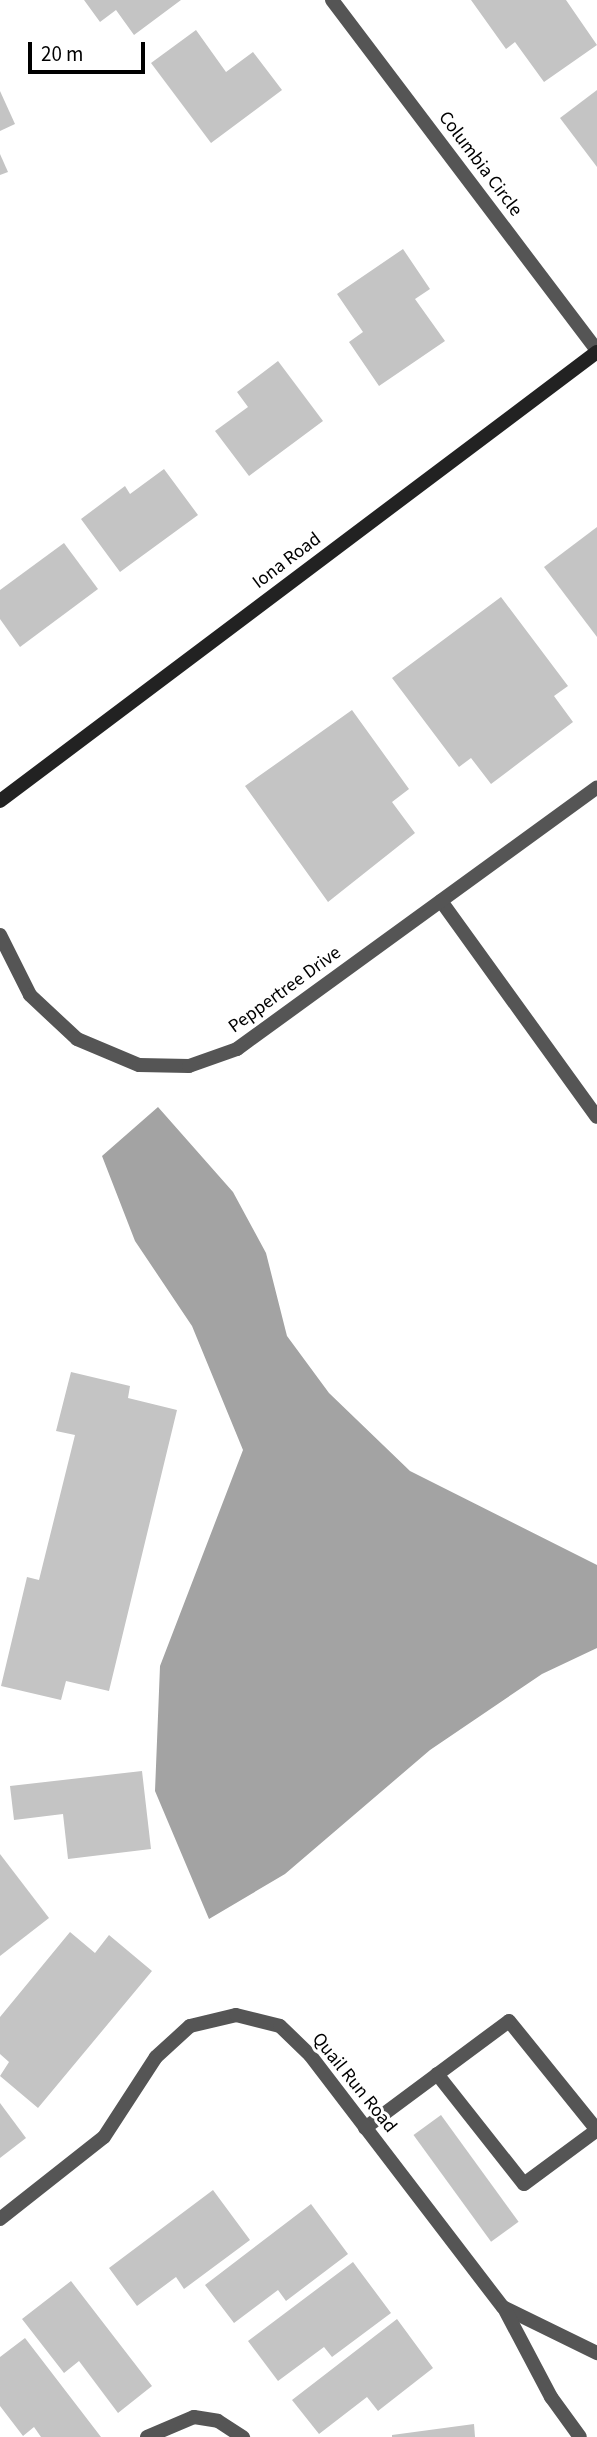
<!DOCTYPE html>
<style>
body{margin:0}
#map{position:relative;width:597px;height:2437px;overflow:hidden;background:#fff;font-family:"Source Sans 3",sans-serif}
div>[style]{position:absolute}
.water>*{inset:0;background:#a3a3a3}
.building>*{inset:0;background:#c4c4c4;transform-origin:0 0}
.lane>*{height:14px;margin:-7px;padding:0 7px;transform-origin:7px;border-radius:7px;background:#555}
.street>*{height:14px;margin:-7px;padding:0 7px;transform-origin:7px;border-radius:7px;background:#555}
.secondary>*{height:14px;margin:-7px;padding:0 7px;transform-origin:7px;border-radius:7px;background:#222}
span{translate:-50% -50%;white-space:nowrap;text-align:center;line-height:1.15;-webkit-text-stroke:6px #fff;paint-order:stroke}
.street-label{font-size:19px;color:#000}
.scale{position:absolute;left:28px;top:42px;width:117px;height:32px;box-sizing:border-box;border:4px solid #000;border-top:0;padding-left:9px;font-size:21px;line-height:24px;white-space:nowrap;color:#000;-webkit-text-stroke:5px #fff;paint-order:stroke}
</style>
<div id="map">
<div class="water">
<i style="clip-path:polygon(158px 1107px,233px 1192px,266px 1253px,287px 1336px,329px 1393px,410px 1471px,597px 1565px,597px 1648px,542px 1674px,430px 1750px,285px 1874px,209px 1919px,155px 1791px,160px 1666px,243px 1450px,192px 1326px,135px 1241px,102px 1156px)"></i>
</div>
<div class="building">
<i style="clip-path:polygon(84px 0,181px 0,134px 35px,116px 10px,100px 22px)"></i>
<i style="clip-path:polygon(471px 0,566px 0,597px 45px,544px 82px,515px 42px,506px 49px)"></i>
<i style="clip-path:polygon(196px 30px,226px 72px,253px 52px,282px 90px,211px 143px,151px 63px)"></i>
<i style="clip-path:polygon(597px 90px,597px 167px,560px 118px)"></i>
<i style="clip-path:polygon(0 91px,15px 124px,0 131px)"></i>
<i style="clip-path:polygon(0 154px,8px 172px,0 175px)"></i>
<i style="clip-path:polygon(403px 249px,430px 289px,415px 299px,445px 341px,379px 386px,349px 342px,363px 332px,337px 294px)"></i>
<i style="clip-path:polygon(278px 361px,323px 421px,249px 476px,215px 431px,248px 407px,237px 392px)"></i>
<i style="clip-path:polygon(164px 469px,198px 515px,120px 572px,81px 519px,125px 486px,130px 494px)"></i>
<i style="clip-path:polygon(597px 527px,597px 637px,544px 567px)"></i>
<i style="clip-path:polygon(64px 543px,98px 589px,20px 647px,0 619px,0 590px)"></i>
<i style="clip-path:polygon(501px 597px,568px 686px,554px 696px,573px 722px,491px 784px,471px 758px,459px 767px,392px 678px)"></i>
<i style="clip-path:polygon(352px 710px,409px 789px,392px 802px,415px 833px,328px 902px,245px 786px)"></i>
<i style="clip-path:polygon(71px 1372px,130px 1386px,128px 1398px,177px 1410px,109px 1691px,66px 1681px,61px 1700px,1px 1686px,27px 1577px,39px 1580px,75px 1435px,56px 1431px)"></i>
<i style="clip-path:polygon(142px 1771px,151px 1849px,68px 1859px,63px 1814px,14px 1820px,10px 1786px)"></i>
<i style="clip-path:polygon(0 1854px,49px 1918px,0 1956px)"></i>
<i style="clip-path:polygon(70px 1932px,95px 1953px,109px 1935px,152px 1971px,38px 2108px,0 2076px,9px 2062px,0 2054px,0 2017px)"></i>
<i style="clip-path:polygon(0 2103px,26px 2138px,0 2158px)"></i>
<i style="left:441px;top:2115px;width:132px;height:34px;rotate:54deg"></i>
<i style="clip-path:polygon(213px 2190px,250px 2240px,184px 2289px,176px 2277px,137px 2306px,109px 2268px)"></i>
<i style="clip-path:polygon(311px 2204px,348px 2254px,286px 2301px,278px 2290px,234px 2323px,205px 2285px)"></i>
<i style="clip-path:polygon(353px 2262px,391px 2313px,332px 2357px,324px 2347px,278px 2381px,248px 2341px)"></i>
<i style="clip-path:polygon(71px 2281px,152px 2386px,118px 2413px,79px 2361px,64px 2373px,22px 2319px)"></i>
<i style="clip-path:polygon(397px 2319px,433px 2368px,378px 2411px,367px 2397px,319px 2434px,292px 2400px)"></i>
<i style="clip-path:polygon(25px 2338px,101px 2437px,41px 2437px,34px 2427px,23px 2436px,0 2406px,0 2357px)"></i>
<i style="clip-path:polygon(474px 2424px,475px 2437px,392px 2437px,392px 2435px)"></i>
</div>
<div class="lane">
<i style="left:437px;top:2074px;width:140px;rotate:51.7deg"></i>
<i style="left:524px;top:2184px;width:91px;rotate:-36.5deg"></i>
<i style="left:597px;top:2130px;width:140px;rotate:-128.9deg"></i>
</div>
<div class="street">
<i style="left:332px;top:0;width:439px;rotate:52.9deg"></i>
<i style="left:441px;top:901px;width:266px;rotate:54.2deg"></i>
<i style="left:0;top:935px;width:67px;rotate:63.4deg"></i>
<i style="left:30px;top:995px;width:64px;rotate:43.1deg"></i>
<i style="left:77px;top:1039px;width:67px;rotate:22.8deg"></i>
<i style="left:139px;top:1065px;width:50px;rotate:1.1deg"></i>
<i style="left:189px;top:1066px;width:51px;rotate:-19.5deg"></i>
<i style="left:237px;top:1049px;width:445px;rotate:-36deg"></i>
<i style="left:365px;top:2128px;width:179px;rotate:-36.6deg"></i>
<i style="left:0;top:2219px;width:132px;rotate:-38.3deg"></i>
<i style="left:104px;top:2137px;width:95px;rotate:-57deg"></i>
<i style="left:156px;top:2057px;width:46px;rotate:-42.4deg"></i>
<i style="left:190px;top:2026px;width:47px;rotate:-13.4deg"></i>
<i style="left:236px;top:2015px;width:45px;rotate:14deg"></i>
<i style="left:280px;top:2026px;width:42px;rotate:44deg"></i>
<i style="left:310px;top:2055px;width:317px;rotate:52.6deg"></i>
<i style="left:503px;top:2307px;width:105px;rotate:26.1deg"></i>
<i style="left:504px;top:2308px;width:101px;rotate:62.2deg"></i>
<i style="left:551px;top:2397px;width:49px;rotate:54.1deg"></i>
<i style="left:147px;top:2437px;width:51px;rotate:-23.1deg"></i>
<i style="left:194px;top:2417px;width:24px;rotate:9deg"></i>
<i style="left:218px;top:2421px;width:30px;rotate:33deg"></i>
</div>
<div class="secondary">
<i style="left:0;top:801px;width:747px;rotate:-36.95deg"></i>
</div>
<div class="street-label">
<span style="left:480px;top:164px;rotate:53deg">Columbia Circle</span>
<span style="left:287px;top:561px;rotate:-37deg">Iona Road</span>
<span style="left:285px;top:990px;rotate:-36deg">Peppertree Drive</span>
<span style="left:354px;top:2083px;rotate:51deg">Quail Run Road</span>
</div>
<div class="scale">20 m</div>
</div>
